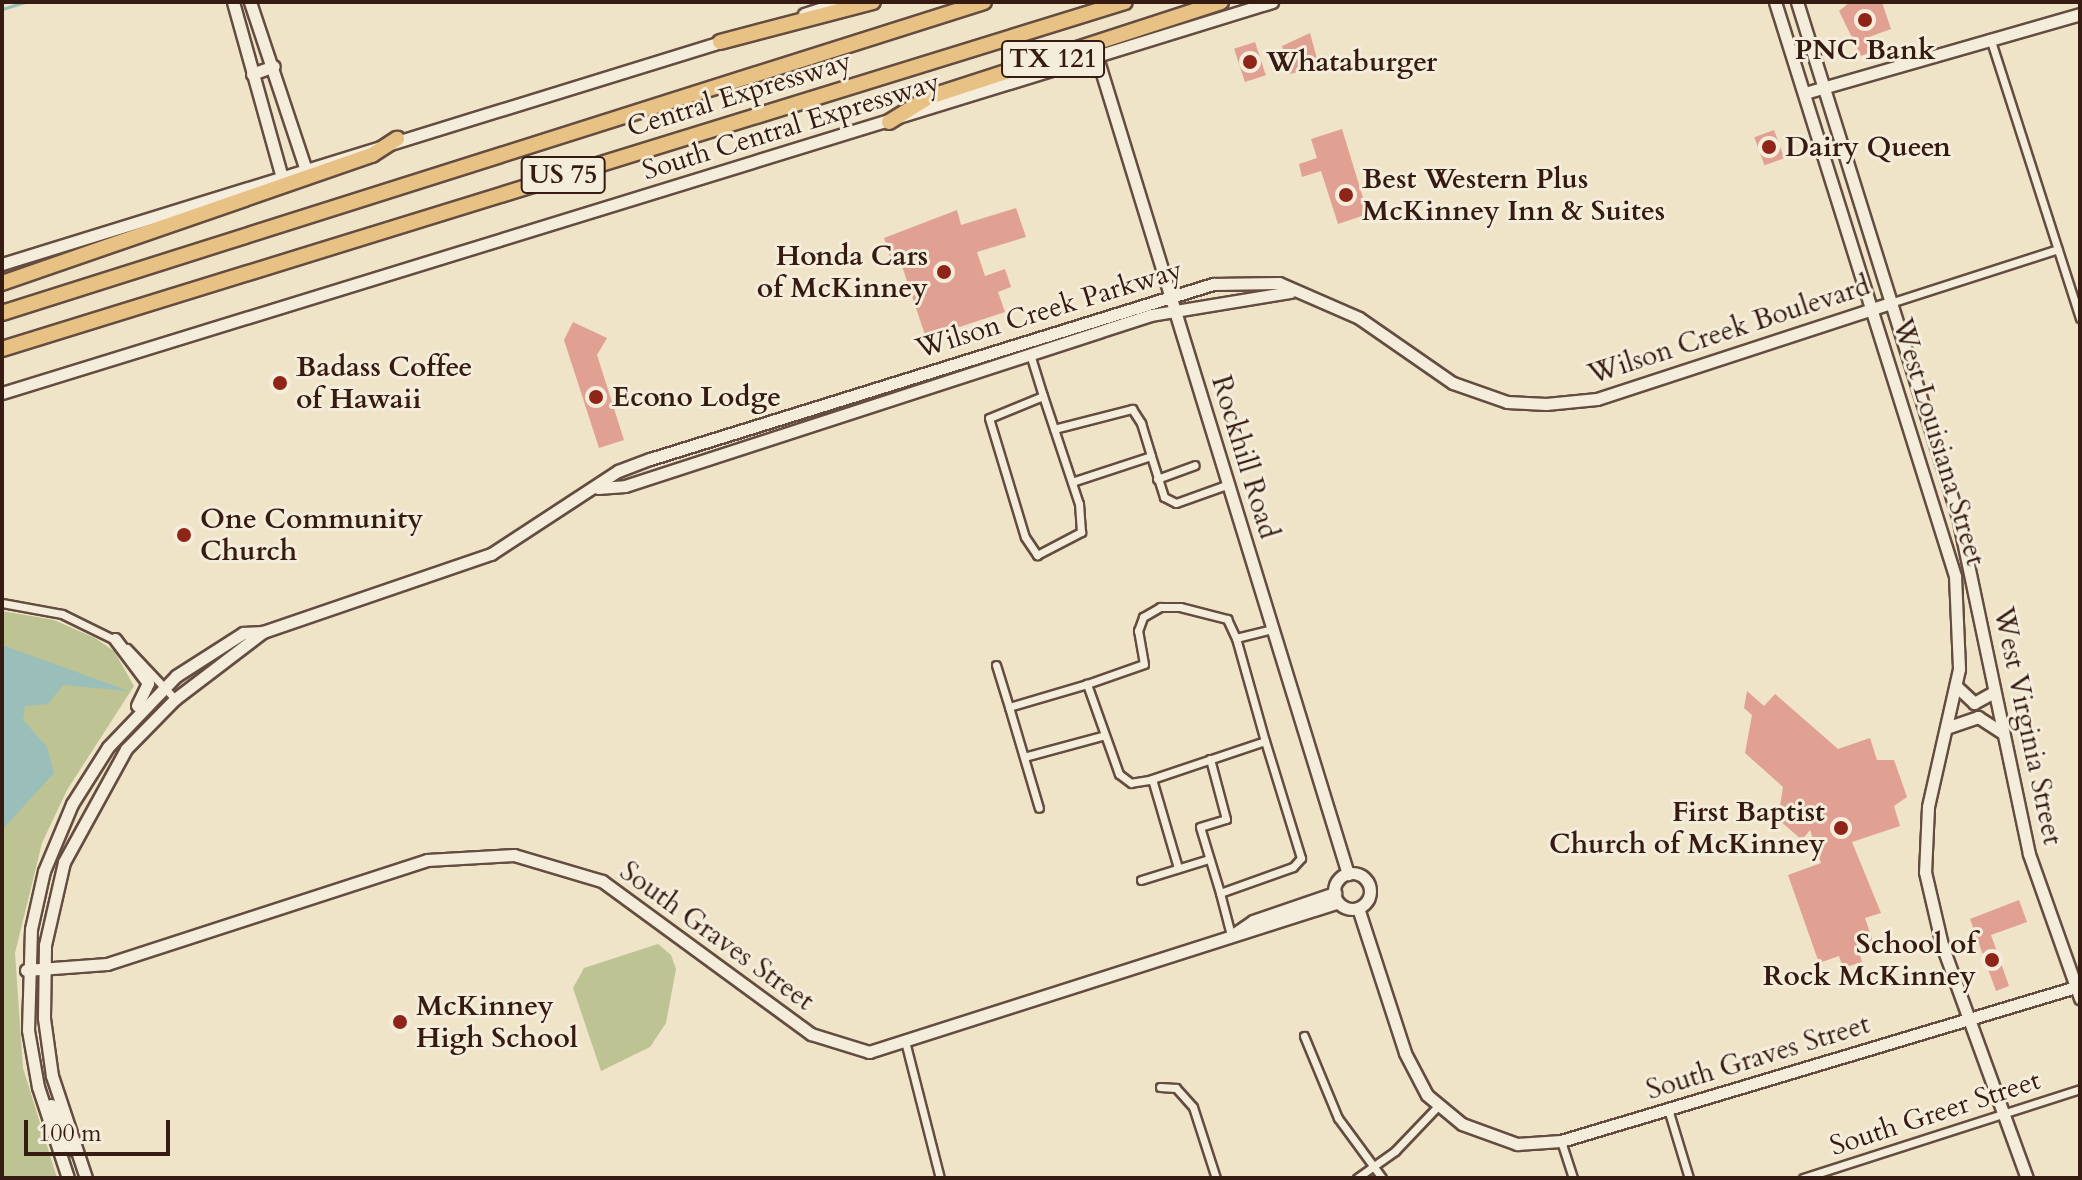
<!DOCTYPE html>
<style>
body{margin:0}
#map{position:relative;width:2082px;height:1180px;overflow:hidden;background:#efe3c8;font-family:Cardo,serif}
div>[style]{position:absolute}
.green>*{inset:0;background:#bdc393}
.water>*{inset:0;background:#9abeb9}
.stream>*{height:3px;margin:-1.5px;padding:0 1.5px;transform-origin:1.5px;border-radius:1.5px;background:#9abeb9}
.building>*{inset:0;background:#e1a192;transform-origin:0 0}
.roads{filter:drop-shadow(2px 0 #644d40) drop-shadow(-2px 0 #644d40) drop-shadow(0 2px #644d40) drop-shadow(0 -2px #644d40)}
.street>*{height:7px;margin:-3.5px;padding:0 3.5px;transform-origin:3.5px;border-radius:3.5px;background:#f5eddb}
.secondary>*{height:11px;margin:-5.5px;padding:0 5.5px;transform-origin:5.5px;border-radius:5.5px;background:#f5eddb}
.secondary>.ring{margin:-5.5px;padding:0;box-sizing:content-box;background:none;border:11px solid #f5eddb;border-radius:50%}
.highway>*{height:14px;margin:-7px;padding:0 7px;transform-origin:7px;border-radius:7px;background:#e8c284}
.dots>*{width:22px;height:22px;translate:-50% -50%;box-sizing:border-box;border:4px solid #f5eddb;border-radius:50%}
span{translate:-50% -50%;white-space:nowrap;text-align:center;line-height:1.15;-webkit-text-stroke:6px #f5eddb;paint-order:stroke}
.shield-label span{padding:2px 6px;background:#f5eddb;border:2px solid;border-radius:6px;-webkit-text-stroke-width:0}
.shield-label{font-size:26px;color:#351b12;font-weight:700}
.poi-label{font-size:28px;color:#351b12;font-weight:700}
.left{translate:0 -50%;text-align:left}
.right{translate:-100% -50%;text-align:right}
.street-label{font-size:28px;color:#351b12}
.frame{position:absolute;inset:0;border:4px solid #351b12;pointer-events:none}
.scale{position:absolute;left:24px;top:1120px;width:146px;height:36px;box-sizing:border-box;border:4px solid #351b12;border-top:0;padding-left:10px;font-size:24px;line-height:28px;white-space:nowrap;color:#351b12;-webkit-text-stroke:6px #f5eddb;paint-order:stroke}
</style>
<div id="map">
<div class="green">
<i style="clip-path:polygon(2px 611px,54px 620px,95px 638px,114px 651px,134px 686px,67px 790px,42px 843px,15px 953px,23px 1068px,57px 1178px,2px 1178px)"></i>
<i style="clip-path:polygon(658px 944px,671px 955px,676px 969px,666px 1023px,650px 1047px,601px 1071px,573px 988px,584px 968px)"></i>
</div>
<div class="water">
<i style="clip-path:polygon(2px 645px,129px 691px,63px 685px,48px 704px,25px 706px,23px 720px,47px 747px,54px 773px,2px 830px)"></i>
</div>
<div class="stream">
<i style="left:2px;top:9px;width:24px;rotate:-17deg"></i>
</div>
<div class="building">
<i style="clip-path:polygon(1850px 2px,1882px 2px,1891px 29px,1869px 37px,1874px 51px,1861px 56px,1839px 11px)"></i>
<i style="clip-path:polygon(1310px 33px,1319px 66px,1290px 74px,1282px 46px)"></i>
<i style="left:1255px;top:42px;width:35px;height:22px;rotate:72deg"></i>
<i style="clip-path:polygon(1342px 129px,1368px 214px,1338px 224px,1321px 171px,1302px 177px,1299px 164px,1317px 158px,1311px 139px)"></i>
<i style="left:1774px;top:130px;width:30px;height:21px;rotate:70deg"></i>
<i style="clip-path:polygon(1016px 208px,1026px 237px,977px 252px,985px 276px,1005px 269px,1011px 287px,998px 292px,1005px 312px,926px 338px,899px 257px,891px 260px,884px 238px,957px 210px,961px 225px)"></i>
<i style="clip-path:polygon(573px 322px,607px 338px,597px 355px,624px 440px,599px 448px,564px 340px)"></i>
<i style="clip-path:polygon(1747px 691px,1764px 706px,1775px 694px,1838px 749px,1870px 738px,1877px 760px,1894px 760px,1907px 797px,1894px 806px,1900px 826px,1852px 842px,1881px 913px,1865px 918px,1874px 944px,1858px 949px,1862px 962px,1843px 968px,1839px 956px,1819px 963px,1788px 875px,1821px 863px,1810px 830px,1802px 840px,1778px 819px,1783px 787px,1745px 753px,1752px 715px,1744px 708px)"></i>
<i style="clip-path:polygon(2019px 900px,2027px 922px,1991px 935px,2009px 986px,1996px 991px,1970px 919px)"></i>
</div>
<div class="roads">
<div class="street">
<i style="left:1990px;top:38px;width:294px;rotate:72.2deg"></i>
<i style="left:1890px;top:303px;width:176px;rotate:-17.8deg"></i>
<i style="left:1030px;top:354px;width:44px;rotate:72.8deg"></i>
<i style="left:1043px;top:396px;width:58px;rotate:157.8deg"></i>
<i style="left:989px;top:418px;width:124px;rotate:73.2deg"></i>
<i style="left:1025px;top:537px;width:22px;rotate:56deg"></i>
<i style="left:1037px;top:555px;width:50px;rotate:-27.6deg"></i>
<i style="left:1081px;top:532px;width:28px;rotate:-94deg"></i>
<i style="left:1079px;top:504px;width:114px;rotate:-108.4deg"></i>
<i style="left:1054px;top:429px;width:81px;rotate:-14.4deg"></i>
<i style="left:1132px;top:409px;width:17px;rotate:57deg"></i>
<i style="left:1141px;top:423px;width:34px;rotate:73deg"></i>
<i style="left:1151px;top:456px;width:83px;rotate:161.8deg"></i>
<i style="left:1151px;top:456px;width:43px;rotate:72.4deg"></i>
<i style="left:1164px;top:497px;width:13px;rotate:27deg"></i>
<i style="left:1176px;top:503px;width:56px;rotate:-19.7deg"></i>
<i style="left:1157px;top:479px;width:40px;rotate:-20.2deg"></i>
<i style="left:2px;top:603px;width:61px;rotate:10.4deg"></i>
<i style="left:62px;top:614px;width:61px;rotate:26.1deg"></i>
<i style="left:1236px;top:638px;width:107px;rotate:74.3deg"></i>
<i style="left:1265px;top:741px;width:122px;rotate:161.4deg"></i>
<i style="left:1149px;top:780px;width:18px;rotate:171deg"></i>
<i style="left:1131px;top:783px;width:15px;rotate:-143deg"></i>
<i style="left:1119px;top:774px;width:96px;rotate:-109.6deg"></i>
<i style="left:1087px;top:684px;width:60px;rotate:-19.3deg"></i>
<i style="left:1144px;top:664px;width:34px;rotate:-100deg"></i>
<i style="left:1138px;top:631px;width:15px;rotate:-70deg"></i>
<i style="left:1143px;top:617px;width:20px;rotate:-30deg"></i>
<i style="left:1160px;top:607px;width:20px"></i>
<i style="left:1180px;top:607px;width:49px;rotate:14.3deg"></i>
<i style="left:1227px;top:619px;width:21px;rotate:65deg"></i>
<i style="left:1236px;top:638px;width:38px;rotate:-14deg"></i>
<i style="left:127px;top:648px;width:70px;rotate:46.7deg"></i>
<i style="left:996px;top:665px;width:44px;rotate:72.8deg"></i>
<i style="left:1009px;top:707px;width:81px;rotate:-16.4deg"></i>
<i style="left:1009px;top:707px;width:105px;rotate:73.5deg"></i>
<i style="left:1024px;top:757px;width:81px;rotate:-15.1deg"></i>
<i style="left:1210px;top:759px;width:62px;rotate:75.1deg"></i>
<i style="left:1226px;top:819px;width:27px;rotate:163deg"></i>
<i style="left:1200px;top:827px;width:69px;rotate:73.1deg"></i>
<i style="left:1152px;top:779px;width:93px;rotate:73.7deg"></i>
<i style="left:1141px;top:880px;width:71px;rotate:-17.2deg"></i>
<i style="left:1231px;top:935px;width:43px;rotate:-104.7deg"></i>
<i style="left:1220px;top:893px;width:77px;rotate:-19.6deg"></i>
<i style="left:1293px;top:867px;width:12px;rotate:-48deg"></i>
<i style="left:1301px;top:858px;width:122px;rotate:-107.1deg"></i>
<i style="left:1304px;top:1036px;width:89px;rotate:67.5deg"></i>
<i style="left:1338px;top:1118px;width:74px;rotate:53.7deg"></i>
<i style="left:906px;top:1045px;width:137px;rotate:75.7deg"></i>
<i style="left:1160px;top:1087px;width:16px;rotate:4deg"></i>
<i style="left:1176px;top:1088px;width:25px;rotate:48deg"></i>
<i style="left:1193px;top:1107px;width:75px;rotate:72.1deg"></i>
<i style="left:1668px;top:1109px;width:72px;rotate:73.1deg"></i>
<i style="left:1561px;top:1141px;width:39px;rotate:72deg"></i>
<i style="left:1357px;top:1178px;width:47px;rotate:-35.4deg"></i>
<i style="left:1395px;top:1151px;width:62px;rotate:-46.3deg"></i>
<i style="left:1803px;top:1178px;width:291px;rotate:-17.8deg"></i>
</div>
<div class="secondary">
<i style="left:233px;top:2px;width:179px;rotate:74.4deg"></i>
<i style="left:250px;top:2px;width:174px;rotate:71.6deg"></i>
<i style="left:1775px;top:2px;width:602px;rotate:72.59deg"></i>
<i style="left:1955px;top:576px;width:93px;rotate:87.5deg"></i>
<i style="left:1959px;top:669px;width:141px;rotate:102.7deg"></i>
<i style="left:1928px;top:807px;width:65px;rotate:92.6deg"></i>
<i style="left:1925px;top:872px;width:75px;rotate:76.9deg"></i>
<i style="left:1942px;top:945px;width:248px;rotate:70deg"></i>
<i style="left:1797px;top:2px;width:540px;rotate:72.64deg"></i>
<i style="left:1958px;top:517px;width:344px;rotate:78.1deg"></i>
<i style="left:2029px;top:854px;width:153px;rotate:70.5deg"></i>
<i style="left:804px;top:14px;width:38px;rotate:-18deg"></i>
<i style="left:1096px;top:54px;width:858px;rotate:72.92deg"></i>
<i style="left:252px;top:74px;width:23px;rotate:-20deg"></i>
<i style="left:1805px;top:93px;width:286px;rotate:-16deg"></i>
<i style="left:2px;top:264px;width:759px;rotate:-17.17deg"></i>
<i style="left:2px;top:393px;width:1329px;rotate:-17.11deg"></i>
<i style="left:598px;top:488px;width:27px;rotate:-4deg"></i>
<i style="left:625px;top:486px;width:553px;rotate:-18.01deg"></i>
<i style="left:1151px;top:315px;width:141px;rotate:-9.4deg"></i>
<i style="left:115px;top:639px;width:55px;rotate:53.1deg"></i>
<i style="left:148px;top:683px;width:25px;rotate:116deg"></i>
<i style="left:1956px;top:686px;width:25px;rotate:43deg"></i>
<i style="left:1974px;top:703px;width:23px;rotate:-29deg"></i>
<i style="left:1946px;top:728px;width:34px;rotate:-19deg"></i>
<i style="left:1978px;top:717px;width:27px;rotate:33deg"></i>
<i class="ring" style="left:1334px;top:873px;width:25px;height:25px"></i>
<i style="left:1358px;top:908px;width:152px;rotate:72deg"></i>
<i style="left:1405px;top:1053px;width:47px;rotate:62.4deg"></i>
<i style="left:1427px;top:1095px;width:45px;rotate:39.6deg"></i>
<i style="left:1462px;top:1124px;width:59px;rotate:20deg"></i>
<i style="left:1517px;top:1144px;width:44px;rotate:-3.9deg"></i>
<i style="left:1561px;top:1141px;width:538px;rotate:-16.65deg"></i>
<i style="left:1234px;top:934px;width:23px;rotate:-34deg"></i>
<i style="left:1253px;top:921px;width:87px;rotate:-18.9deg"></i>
<i style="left:26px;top:970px;width:81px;rotate:-4.2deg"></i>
<i style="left:107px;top:964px;width:336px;rotate:-18deg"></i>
<i style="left:427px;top:860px;width:87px;rotate:-3.3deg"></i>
<i style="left:514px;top:855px;width:92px;rotate:16.5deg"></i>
<i style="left:602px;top:881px;width:259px;rotate:36.2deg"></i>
<i style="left:811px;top:1034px;width:61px;rotate:17.2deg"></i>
<i style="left:869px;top:1052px;width:492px;rotate:-17.7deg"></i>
<i style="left:51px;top:1105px;width:42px;rotate:70.7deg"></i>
<i style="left:65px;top:1145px;width:13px;rotate:29deg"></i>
<i style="left:68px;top:1178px;width:96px;rotate:-108.2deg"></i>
<i style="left:38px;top:1087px;width:58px;rotate:-100deg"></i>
<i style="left:28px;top:1030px;width:101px;rotate:-88.3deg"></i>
<i style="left:31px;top:929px;width:59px;rotate:-77.4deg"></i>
<i style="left:44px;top:871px;width:73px;rotate:-67.3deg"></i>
<i style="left:72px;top:804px;width:67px;rotate:-57.7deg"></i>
<i style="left:108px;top:747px;width:98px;rotate:-46.2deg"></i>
<i style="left:176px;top:676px;width:80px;rotate:-32.7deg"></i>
<i style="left:243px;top:633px;width:20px;rotate:-3deg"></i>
<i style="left:263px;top:632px;width:241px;rotate:-18.9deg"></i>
<i style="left:491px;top:554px;width:152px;rotate:-33.2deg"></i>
<i style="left:618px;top:471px;width:34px;rotate:-21deg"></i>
<i style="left:650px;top:459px;width:590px;rotate:-17.27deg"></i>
<i style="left:1213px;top:284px;width:66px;rotate:-0.9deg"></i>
<i style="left:1279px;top:283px;width:87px;rotate:23.6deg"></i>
<i style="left:1359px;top:318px;width:114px;rotate:34.7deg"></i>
<i style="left:1453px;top:383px;width:57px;rotate:19.4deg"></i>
<i style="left:1507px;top:402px;width:39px;rotate:3deg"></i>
<i style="left:1546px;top:404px;width:51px;rotate:-5.6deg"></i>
<i style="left:1597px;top:399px;width:308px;rotate:-18.1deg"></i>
<i style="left:86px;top:1178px;width:108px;rotate:-108.4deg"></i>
<i style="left:52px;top:1076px;width:59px;rotate:-97.9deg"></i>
<i style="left:44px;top:1018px;width:73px;rotate:-89.2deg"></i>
<i style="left:45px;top:945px;width:85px;rotate:-77.1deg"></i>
<i style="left:64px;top:862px;width:129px;rotate:-61.2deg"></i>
<i style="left:126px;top:749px;width:70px;rotate:-45.6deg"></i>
<i style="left:175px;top:699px;width:111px;rotate:-37.3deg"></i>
</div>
<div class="highway">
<i style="left:720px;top:42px;width:158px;rotate:-14.7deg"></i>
<i style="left:889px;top:122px;width:47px;rotate:-32deg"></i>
<i style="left:929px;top:97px;width:307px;rotate:-18deg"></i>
<i style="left:2px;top:283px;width:392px;rotate:-19.1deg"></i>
<i style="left:372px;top:155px;width:30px;rotate:-33deg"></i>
<i style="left:2px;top:313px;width:1030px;rotate:-17.57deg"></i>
<i style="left:2px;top:349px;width:1175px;rotate:-17.17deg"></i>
</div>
</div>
<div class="dots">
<i style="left:1865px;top:20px;background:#8f2418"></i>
<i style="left:1250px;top:62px;background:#8f2418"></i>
<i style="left:1769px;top:147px;background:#8f2418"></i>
<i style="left:1346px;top:195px;background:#8f2418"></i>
<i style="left:944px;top:272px;background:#8f2418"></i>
<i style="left:280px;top:383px;background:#8f2418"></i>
<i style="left:596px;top:397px;background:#8f2418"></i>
<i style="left:184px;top:535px;background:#8f2418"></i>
<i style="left:1841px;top:828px;background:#8f2418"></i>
<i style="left:1992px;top:960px;background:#8f2418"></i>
<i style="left:400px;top:1022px;background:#8f2418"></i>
</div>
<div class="shield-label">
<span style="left:1053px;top:59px">TX 121</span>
<span style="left:563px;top:175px">US 75</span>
</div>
<div class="poi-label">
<span style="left:1865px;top:50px">PNC Bank</span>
<span class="left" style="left:1266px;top:62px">Whataburger</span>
<span class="left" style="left:1785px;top:147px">Dairy Queen</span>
<span class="left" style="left:1362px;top:195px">Best Western Plus<br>McKinney Inn &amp; Suites</span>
<span class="right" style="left:928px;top:272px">Honda Cars<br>of McKinney</span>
<span class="left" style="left:296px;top:383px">Badass Coffee<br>of Hawaii</span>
<span class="left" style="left:612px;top:397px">Econo Lodge</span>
<span class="left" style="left:200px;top:535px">One Community<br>Church</span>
<span class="right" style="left:1825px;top:828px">First Baptist<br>Church of McKinney</span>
<span class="right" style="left:1976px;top:960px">School of<br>Rock McKinney</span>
<span class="left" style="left:416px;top:1022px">McKinney<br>High School</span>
</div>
<div class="street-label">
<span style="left:739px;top:94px;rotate:-17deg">Central Expressway</span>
<span style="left:791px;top:126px;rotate:-17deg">South Central Expressway</span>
<span style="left:1049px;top:309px;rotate:-17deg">Wilson Creek Parkway</span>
<span style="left:1729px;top:330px;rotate:-18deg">Wilson Creek Boulevard</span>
<span style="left:1939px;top:442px;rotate:73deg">West Louisiana Street</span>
<span style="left:1245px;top:457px;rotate:73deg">Rockhill Road</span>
<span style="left:2028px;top:726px;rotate:78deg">West Virginia Street</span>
<span style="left:717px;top:936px;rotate:36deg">South Graves Street</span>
<span style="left:1758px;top:1057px;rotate:-17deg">South Graves Street</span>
<span style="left:1935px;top:1113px;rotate:-18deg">South Greer Street</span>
</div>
<div class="frame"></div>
<div class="scale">100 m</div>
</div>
